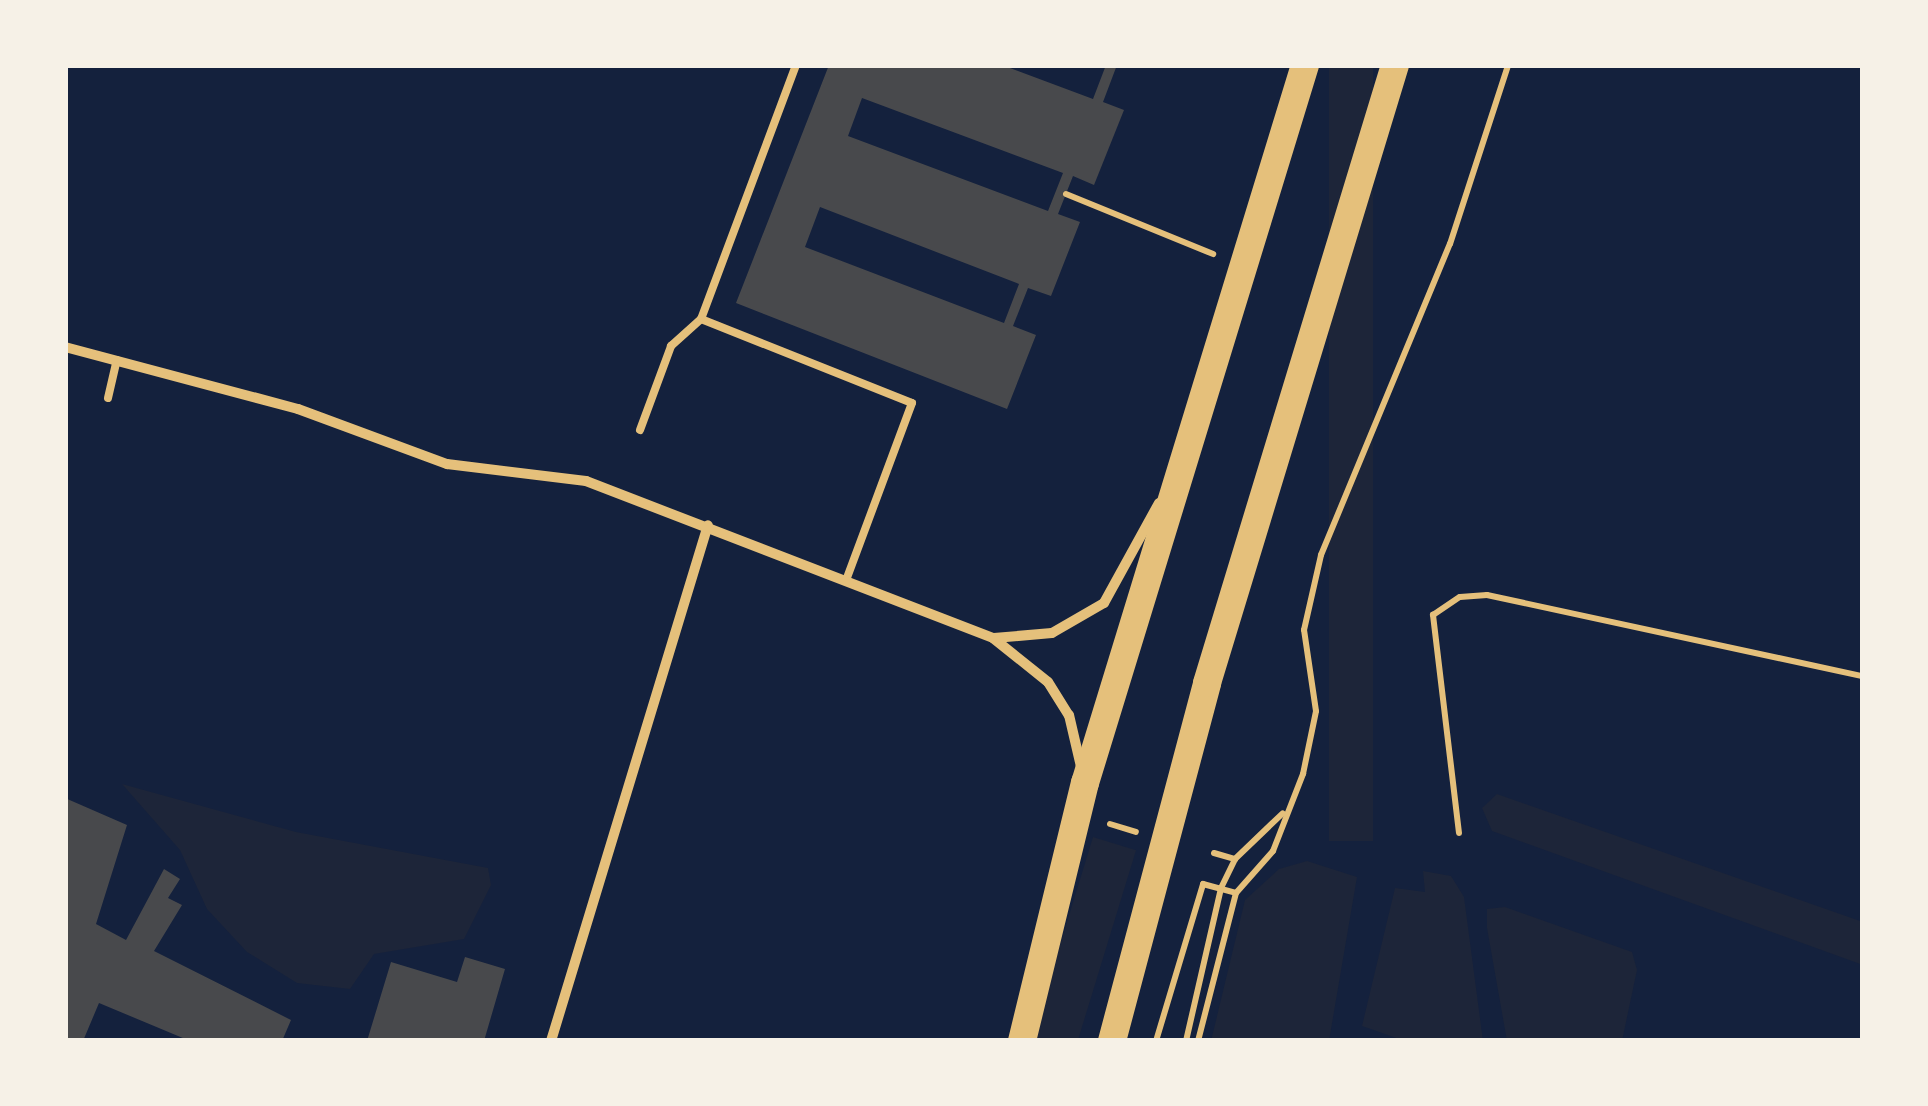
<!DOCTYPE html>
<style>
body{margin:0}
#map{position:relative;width:1928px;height:1106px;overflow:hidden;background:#14213d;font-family:"Varela Round",sans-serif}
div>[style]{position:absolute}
.green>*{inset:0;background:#1d2539;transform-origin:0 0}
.building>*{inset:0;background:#48494c}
.path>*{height:6px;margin:-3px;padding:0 3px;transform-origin:3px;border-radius:3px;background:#e5c07b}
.service>*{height:8px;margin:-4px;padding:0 4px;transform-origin:4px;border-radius:4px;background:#e5c07b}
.minor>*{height:10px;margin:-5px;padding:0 5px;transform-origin:5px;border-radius:5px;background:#e5c07b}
.trunk>*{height:28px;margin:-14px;padding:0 14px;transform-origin:14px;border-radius:14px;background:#e5c07b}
span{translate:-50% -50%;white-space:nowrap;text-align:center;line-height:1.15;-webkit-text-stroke:8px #f6f1e7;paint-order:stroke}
.frame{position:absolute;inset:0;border:68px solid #f6f1e7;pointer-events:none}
</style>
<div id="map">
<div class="green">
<i style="left:1329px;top:65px;width:44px;height:776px"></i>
<i style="clip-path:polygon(122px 784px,296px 832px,488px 868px,491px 885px,464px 939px,374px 954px,350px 989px,297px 983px,247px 952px,207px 909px,180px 850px)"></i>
<i style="clip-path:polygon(1497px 794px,1863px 922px,1863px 965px,1492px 831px,1482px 808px)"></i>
<i style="left:1093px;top:837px;width:45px;height:210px;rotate:17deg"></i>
<i style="clip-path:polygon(1307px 861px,1357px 877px,1329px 1041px,1211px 1041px,1245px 900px,1279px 869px)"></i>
<i style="clip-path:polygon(1423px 871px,1451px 876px,1464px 897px,1483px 1041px,1405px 1041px,1362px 1026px,1395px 888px,1425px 892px)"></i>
<i style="clip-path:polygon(1505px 907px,1632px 952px,1637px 970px,1622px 1041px,1507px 1041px,1487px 928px,1487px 909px)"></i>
</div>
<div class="building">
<i style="clip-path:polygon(evenodd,829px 65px,1002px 65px,1093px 99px,1106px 65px,1117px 65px,1103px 102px,1124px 110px,1094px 185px,1073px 176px,1058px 214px,1080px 222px,1051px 296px,1028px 288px,1013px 326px,1036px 335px,1007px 409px,736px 303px,829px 65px,862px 98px,1063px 173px,1048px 211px,848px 136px,862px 98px,829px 65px,820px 207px,1019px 284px,1004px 323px,805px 247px,820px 207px)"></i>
<i style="clip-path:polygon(65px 798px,127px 825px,96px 924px,126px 940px,164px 869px,180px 879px,168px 898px,182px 905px,154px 951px,291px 1020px,282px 1041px,190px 1041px,99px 1003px,83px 1041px,65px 1041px)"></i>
<i style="clip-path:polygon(465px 957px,505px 969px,484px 1041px,367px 1041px,391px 962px,457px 982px)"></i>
</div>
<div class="path">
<i style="left:1066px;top:194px;width:159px;rotate:22.2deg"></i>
<i style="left:1110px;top:824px;width:27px;rotate:17deg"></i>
<i style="left:1459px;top:833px;width:220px;rotate:-96.8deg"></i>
<i style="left:1433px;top:615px;width:32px;rotate:-34deg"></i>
<i style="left:1460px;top:597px;width:27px;rotate:-4deg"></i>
<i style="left:1487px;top:595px;width:385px;rotate:12.2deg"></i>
<i style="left:1214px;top:853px;width:22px;rotate:16deg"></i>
<i style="left:1156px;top:1041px;width:164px;rotate:-73.3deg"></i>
<i style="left:1203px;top:884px;width:34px;rotate:15deg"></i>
<i style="left:1186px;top:1041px;width:157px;rotate:-77.1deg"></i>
<i style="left:1221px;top:888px;width:32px;rotate:-64deg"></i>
<i style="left:1235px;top:859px;width:66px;rotate:-43.8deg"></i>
<i style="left:1198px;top:1041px;width:153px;rotate:-75.6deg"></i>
<i style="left:1236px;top:893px;width:56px;rotate:-48.6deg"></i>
<i style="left:1273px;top:851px;width:83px;rotate:-68.7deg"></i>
<i style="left:1303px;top:774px;width:64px;rotate:-78.3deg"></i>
<i style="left:1316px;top:711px;width:82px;rotate:-98.4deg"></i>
<i style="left:1304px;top:630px;width:77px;rotate:-77.2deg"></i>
<i style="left:1321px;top:555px;width:337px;rotate:-67.5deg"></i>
<i style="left:1450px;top:244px;width:188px;rotate:-72deg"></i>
</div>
<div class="service">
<i style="left:796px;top:65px;width:271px;rotate:110.5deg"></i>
<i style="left:701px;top:319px;width:227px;rotate:21.7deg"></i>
<i style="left:912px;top:403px;width:189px;rotate:110.4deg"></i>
<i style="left:108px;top:398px;width:39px;rotate:-77deg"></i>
<i style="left:640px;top:430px;width:90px;rotate:-69.7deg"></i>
<i style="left:671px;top:346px;width:40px;rotate:-42deg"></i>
</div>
<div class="minor">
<i style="left:65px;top:347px;width:241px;rotate:14.9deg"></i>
<i style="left:298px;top:409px;width:159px;rotate:20.3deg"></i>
<i style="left:447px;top:464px;width:140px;rotate:7deg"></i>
<i style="left:586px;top:481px;width:436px;rotate:21.1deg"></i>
<i style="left:993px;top:638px;width:70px;rotate:38.7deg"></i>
<i style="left:1048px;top:682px;width:39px;rotate:58deg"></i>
<i style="left:1069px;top:715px;width:57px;rotate:76.9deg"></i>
<i style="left:994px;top:638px;width:58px;rotate:-4.9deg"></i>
<i style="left:1052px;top:633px;width:60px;rotate:-30deg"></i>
<i style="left:1104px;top:603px;width:114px;rotate:-61.2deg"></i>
<i style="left:551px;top:1041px;width:539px;rotate:-73.08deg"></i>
</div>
<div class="trunk">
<i style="left:1022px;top:1041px;width:266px;rotate:-76.3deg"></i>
<i style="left:1085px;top:783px;width:751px;rotate:-72.96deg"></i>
<i style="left:1112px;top:1041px;width:370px;rotate:-75.1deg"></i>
<i style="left:1207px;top:683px;width:646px;rotate:-73.08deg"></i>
</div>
<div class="frame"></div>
</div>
